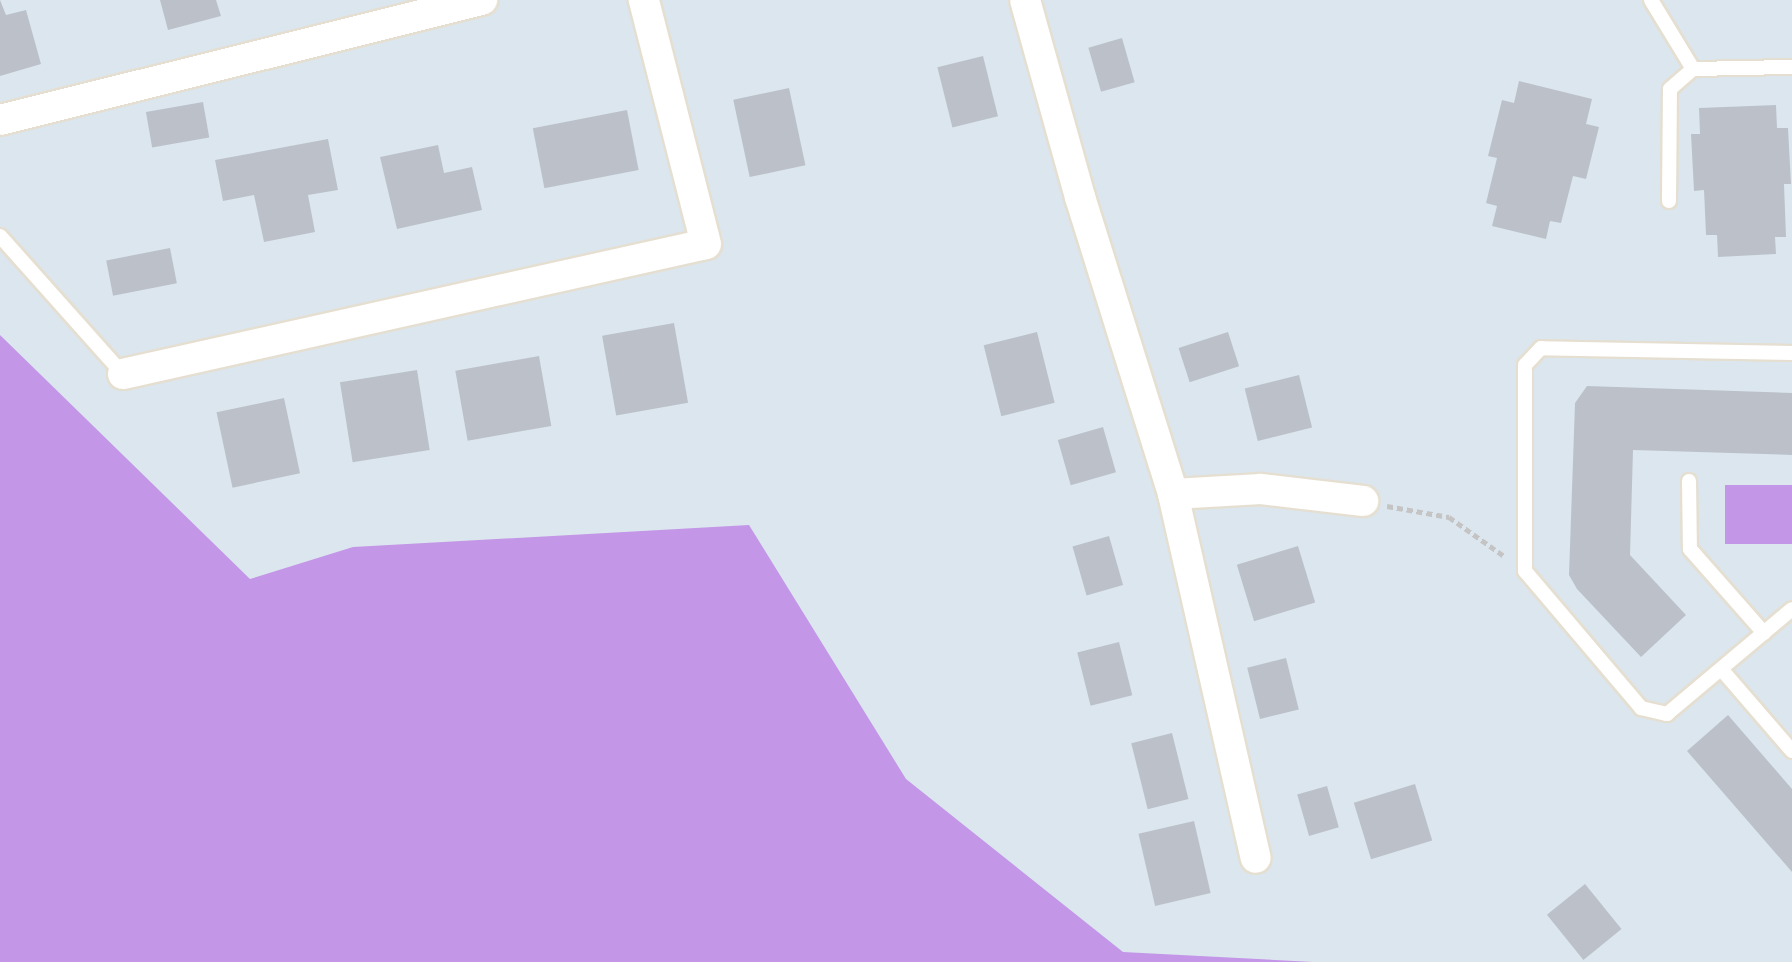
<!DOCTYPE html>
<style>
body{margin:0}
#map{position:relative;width:1792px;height:962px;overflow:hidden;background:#dce6ee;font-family:"Exo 2",sans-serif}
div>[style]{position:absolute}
.green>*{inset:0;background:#c396e7;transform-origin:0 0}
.building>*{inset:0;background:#bcc1c9;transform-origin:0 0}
.path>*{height:5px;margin-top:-2.5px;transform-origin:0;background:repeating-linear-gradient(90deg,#c4c4c4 0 6px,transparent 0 10px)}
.roads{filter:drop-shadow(2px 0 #e5dfd1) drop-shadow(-2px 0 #e5dfd1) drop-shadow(0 2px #e5dfd1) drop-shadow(0 -2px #e5dfd1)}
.service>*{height:14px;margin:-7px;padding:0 7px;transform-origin:7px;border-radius:7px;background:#fff}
.minor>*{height:30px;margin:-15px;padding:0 15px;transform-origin:15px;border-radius:15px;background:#fff}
span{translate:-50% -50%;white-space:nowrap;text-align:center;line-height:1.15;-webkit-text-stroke:7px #fff;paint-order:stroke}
</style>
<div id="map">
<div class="green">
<i style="clip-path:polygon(0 335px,250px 579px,353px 547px,749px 525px,906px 779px,1123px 952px,1313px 962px,0 962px)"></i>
<i style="left:1725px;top:485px;width:67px;height:59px"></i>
</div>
<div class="building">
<i style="clip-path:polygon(0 0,6px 15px,26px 10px,41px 64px,0 76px)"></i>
<i style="clip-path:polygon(160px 0,216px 0,221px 16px,168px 30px)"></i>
<i style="left:1122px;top:38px;width:46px;height:35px;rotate:74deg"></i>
<i style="left:983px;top:56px;width:62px;height:47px;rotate:76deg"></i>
<i style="clip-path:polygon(1519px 81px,1592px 99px,1586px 124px,1599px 127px,1586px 179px,1573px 176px,1561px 223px,1550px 221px,1546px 239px,1492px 226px,1497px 206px,1486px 203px,1497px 158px,1488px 156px,1502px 100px,1514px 103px)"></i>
<i style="left:789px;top:88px;width:79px;height:57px;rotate:78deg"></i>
<i style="left:203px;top:102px;width:36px;height:58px;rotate:80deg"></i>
<i style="clip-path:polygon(1776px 105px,1777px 128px,1788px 128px,1791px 184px,1784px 184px,1786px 237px,1775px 237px,1776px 254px,1718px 257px,1717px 235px,1706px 235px,1704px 190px,1694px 191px,1691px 134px,1700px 134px,1699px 108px)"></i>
<i style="left:627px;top:110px;width:61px;height:96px;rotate:79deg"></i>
<i style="clip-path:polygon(328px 139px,338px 190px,308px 195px,315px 232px,264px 242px,254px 195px,223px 201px,215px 160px)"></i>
<i style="clip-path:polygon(438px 145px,444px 173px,472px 167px,482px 210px,397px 229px,380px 157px)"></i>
<i style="left:170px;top:248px;width:36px;height:65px;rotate:79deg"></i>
<i style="left:674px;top:323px;width:81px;height:73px;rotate:80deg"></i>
<i style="left:1037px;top:332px;width:73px;height:55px;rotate:76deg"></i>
<i style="left:1228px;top:332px;width:36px;height:52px;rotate:72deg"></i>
<i style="left:539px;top:356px;width:71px;height:85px;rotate:80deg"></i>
<i style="left:417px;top:370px;width:81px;height:78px;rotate:81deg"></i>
<i style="left:1299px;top:375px;width:54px;height:56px;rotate:76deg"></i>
<i style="clip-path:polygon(1587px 386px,1792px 393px,1792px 455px,1633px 450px,1630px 555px,1686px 615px,1641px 657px,1577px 589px,1569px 575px,1575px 403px)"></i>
<i style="left:284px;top:398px;width:77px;height:69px;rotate:78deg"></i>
<i style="left:1103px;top:427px;width:47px;height:47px;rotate:74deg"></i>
<i style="left:1109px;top:536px;width:51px;height:38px;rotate:74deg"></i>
<i style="left:1298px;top:546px;width:59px;height:64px;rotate:73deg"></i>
<i style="left:1119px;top:642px;width:55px;height:43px;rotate:76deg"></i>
<i style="left:1286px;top:658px;width:53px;height:40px;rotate:76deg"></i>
<i style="clip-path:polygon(1728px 715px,1792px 789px,1792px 872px,1687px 751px)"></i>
<i style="left:1172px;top:733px;width:68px;height:42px;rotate:76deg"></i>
<i style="left:1415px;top:784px;width:59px;height:64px;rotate:73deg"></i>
<i style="left:1327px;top:786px;width:43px;height:31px;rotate:74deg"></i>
<i style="left:1194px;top:821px;width:74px;height:57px;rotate:77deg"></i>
<i style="left:1585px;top:884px;width:58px;height:49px;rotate:51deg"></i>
</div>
<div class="path">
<i style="left:1387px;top:506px;width:63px;rotate:10.1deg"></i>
<i style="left:1449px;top:517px;width:67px;rotate:35.3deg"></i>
</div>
<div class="roads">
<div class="service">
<i style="left:1651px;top:0;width:81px;rotate:58.7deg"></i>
<i style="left:1669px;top:201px;width:112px;rotate:-89.5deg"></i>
<i style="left:1670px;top:89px;width:30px;rotate:-41deg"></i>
<i style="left:1693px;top:69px;width:99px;rotate:-1.2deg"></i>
<i style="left:0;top:236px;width:185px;rotate:48.3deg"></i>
<i style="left:1792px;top:353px;width:251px;rotate:-178.9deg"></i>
<i style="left:1541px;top:348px;width:23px;rotate:133deg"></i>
<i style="left:1525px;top:365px;width:206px;rotate:90deg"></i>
<i style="left:1525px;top:571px;width:180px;rotate:49.7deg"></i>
<i style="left:1641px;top:708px;width:27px;rotate:13deg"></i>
<i style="left:1667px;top:714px;width:163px;rotate:-40deg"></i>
<i style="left:1689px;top:481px;width:68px;rotate:89.2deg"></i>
<i style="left:1690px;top:549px;width:112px;rotate:48.6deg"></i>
<i style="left:1722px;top:670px;width:107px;rotate:49.2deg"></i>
</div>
<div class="minor">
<i style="left:1025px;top:0;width:205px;rotate:74.4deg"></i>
<i style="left:1080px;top:197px;width:311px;rotate:72.6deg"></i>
<i style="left:1173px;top:494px;width:373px;rotate:77.2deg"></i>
<i style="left:0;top:120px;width:497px;rotate:-14deg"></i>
<i style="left:123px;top:374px;width:597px;rotate:-12.57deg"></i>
<i style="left:706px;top:244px;width:252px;rotate:-104.3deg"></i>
<i style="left:1173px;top:494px;width:88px;rotate:-3.3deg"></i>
<i style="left:1261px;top:489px;width:103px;rotate:6.7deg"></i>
</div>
</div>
</div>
